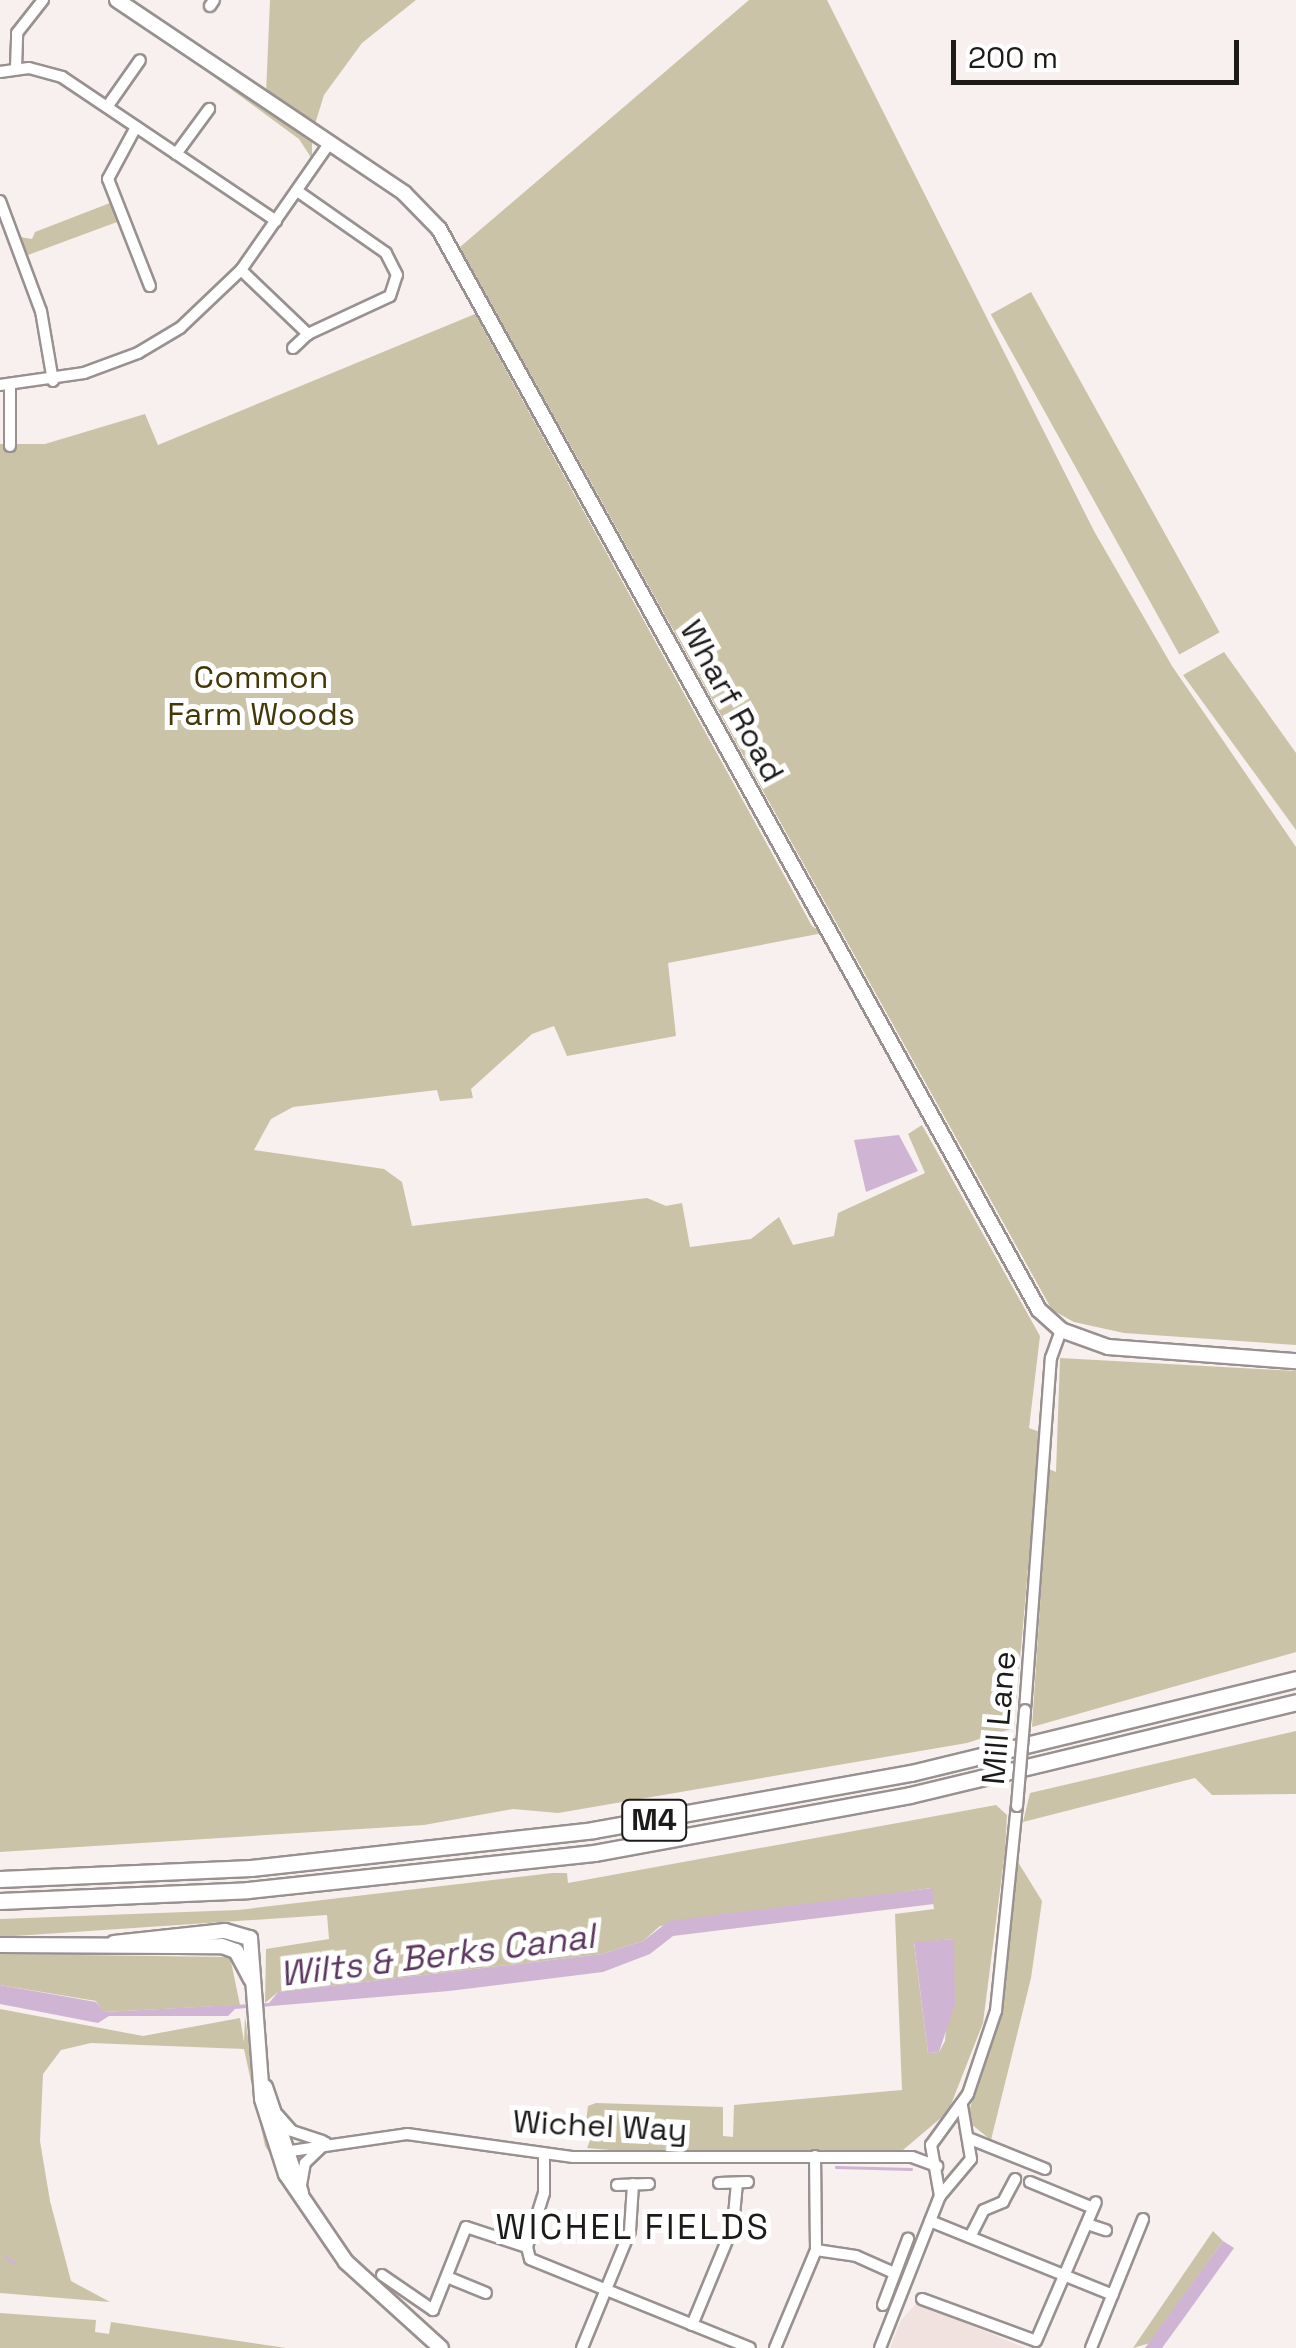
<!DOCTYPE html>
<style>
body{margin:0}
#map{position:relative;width:1296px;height:2348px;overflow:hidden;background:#f7f0ee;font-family:"Space Grotesk",sans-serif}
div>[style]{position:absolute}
.built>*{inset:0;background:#f2e2df}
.green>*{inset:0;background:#cbc3a7;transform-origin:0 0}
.water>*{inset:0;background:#cfb5d3}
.stream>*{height:2.5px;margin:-1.25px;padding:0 1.25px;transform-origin:1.25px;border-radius:1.25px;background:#cfb5d3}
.roads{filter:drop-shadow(2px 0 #989190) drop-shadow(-2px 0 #989190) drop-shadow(0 2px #989190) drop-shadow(0 -2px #989190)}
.minor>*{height:10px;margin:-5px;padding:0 5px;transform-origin:5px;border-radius:5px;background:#fff}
.major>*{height:14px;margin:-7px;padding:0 7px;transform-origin:7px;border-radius:7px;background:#fff}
.highway>*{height:15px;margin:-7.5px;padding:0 7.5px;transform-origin:7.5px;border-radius:7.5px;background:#fff}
.bridges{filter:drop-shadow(2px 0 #989190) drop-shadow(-2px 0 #989190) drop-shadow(0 2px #989190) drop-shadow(0 -2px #989190)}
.minor-bridge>*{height:10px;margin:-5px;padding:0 5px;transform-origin:5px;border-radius:5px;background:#fff}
span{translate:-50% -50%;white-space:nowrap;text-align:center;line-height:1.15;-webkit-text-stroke:10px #fff;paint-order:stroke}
.shield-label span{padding:2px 8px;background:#fff;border:2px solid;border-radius:8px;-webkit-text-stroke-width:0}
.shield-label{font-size:30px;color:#1d1b1a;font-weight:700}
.park-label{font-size:32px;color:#443809}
.street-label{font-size:32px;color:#1d1b1a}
.water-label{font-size:35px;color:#5c3861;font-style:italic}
.neighbourhood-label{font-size:35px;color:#1d1b1a;letter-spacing:2.5px}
.scale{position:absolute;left:951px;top:40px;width:288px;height:45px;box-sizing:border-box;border:5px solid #1d1b1a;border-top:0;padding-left:12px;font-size:30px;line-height:35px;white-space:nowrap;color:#1d1b1a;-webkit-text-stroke:8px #fff;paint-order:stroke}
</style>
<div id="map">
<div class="built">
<i style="clip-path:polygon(917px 2303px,1025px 2348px,890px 2348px,901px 2320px)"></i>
</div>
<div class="green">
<i style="clip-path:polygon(270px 0,416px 0,362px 43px,324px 95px,315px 124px,266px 94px)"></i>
<i style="clip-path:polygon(749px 0,827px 0,1094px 531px,1172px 666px,1296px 847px,1296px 1345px,1124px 1333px,1074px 1322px,1052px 1310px,460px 247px)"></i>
<i style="clip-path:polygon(161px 38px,312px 137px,312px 159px,299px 139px)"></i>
<i style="clip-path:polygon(110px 203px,117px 222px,28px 255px,20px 237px,32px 239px,35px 232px)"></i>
<i style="left:1031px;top:292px;width:389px;height:46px;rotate:61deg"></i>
<i style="clip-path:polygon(475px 314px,812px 926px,823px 933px,668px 963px,676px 1036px,567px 1056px,554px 1026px,532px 1034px,471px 1089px,473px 1098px,440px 1101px,437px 1090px,293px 1107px,271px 1119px,254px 1150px,384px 1169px,402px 1182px,412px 1226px,647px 1198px,666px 1206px,682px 1203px,690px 1247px,751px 1239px,779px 1217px,793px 1245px,834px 1236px,838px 1213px,925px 1173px,908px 1134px,922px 1125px,1040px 1336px,1029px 1428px,1040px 1432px,1014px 1728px,967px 1743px,558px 1813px,513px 1809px,424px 1825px,0 1852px,0 444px,45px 444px,145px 414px,158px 445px)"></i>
<i style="clip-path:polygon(1224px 652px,1296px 753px,1296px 830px,1183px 675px)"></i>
<i style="clip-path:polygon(1060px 1358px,1296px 1371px,1296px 1652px,1032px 1727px,1049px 1469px,1056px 1472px)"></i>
<i style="clip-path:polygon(1296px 1731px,1296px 1794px,1212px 1795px,1195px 1778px,1023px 1822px,1030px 1793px)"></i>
<i style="clip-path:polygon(evenodd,996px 1805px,1007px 1815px,1005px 1851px,983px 2023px,948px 2112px,903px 2150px,610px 2150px,587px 2148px,591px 2138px,585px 2130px,588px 2106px,596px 2103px,723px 2107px,723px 2136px,733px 2137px,734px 2105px,902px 2090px,895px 1914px,934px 1909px,931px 1888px,660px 1926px,643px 1941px,602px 1954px,278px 1992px,265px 2003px,266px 1949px,329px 1939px,327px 1915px,0 1937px,0 1919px,238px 1910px,552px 1873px,567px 1873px,568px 1883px,996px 1805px,954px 1939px,945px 2041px,939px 2052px,928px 2053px,914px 1943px,954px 1939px)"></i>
<i style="clip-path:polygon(1018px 1862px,1042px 1901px,1031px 1978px,991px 2140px,966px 2120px,1000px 2017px)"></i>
<i style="clip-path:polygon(0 1954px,230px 1957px,240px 2005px,103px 2012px,96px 2001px,0 1985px)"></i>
<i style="clip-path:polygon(0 2009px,143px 2036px,240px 2018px,244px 2042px,245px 2016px,257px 2099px,278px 2166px,265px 2146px,244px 2049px,91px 2043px,61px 2050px,43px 2074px,40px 2141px,50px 2201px,71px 2281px,110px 2302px,0 2293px)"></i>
<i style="clip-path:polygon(1213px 2231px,1223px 2241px,1150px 2343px,1133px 2348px)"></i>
<i style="clip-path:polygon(0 2313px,96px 2320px,95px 2332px,109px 2334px,111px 2322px,286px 2348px,0 2348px)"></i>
</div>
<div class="water">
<i style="clip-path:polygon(899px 1135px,918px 1171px,866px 1192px,854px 1140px)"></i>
<i style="clip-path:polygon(932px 1888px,934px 1904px,673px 1936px,650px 1954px,603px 1972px,449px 1991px,235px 2009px,228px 2016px,109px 2016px,98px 2023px,0 2004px,0 1985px,96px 2002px,104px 2012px,269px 2003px,278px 1992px,602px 1954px,643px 1941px,669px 1921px)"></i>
<i style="clip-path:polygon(954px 1939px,955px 2004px,939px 2052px,928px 2053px,914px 1942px)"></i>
<i style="clip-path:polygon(1223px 2241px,1234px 2248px,1181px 2322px,1162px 2348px,1145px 2348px)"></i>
</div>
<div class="stream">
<i style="left:836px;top:2167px;width:75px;rotate:1.5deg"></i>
<i style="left:6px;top:2257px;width:9px;rotate:36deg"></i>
</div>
<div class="roads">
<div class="minor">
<i style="left:210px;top:6px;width:7px;rotate:-56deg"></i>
<i style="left:16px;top:68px;width:35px;rotate:-88deg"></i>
<i style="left:17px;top:33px;width:42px;rotate:-51.8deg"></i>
<i style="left:0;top:72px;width:29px;rotate:-8deg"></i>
<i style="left:29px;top:68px;width:34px;rotate:15deg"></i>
<i style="left:62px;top:77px;width:258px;rotate:33.9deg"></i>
<i style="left:107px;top:107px;width:57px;rotate:-54.9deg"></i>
<i style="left:136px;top:127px;width:59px;rotate:118.3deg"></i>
<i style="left:108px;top:179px;width:115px;rotate:68.6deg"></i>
<i style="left:176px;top:154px;width:56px;rotate:-53.7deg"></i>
<i style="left:0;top:201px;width:117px;rotate:69.6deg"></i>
<i style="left:41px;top:311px;width:71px;rotate:80.3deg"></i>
<i style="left:241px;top:270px;width:93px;rotate:43.7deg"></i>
<i style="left:308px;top:334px;width:90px;rotate:-24.9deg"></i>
<i style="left:390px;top:296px;width:22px;rotate:-72deg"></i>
<i style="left:397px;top:275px;width:25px;rotate:-117deg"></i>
<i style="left:386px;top:253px;width:108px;rotate:-145.1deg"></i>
<i style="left:293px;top:348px;width:21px;rotate:-43deg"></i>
<i style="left:0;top:385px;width:85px;rotate:-8.1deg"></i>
<i style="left:84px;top:373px;width:58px;rotate:-20.3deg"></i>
<i style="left:138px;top:353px;width:49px;rotate:-30.8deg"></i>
<i style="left:180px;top:328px;width:84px;rotate:-43.6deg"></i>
<i style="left:241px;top:270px;width:154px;rotate:-55.1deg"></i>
<i style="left:10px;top:446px;width:60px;rotate:-90deg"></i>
<i style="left:1025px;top:1710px;width:353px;rotate:-85.8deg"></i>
<i style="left:1051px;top:1358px;width:30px;rotate:-70deg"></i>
<i style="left:278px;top:2115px;width:21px;rotate:49deg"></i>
<i style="left:292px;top:2131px;width:32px;rotate:18deg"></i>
<i style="left:968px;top:2138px;width:83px;rotate:21.9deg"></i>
<i style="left:284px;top:2152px;width:124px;rotate:-8.3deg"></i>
<i style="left:407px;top:2134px;width:168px;rotate:7.9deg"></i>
<i style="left:573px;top:2157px;width:339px"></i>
<i style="left:912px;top:2157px;width:27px;rotate:20deg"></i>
<i style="left:544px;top:2155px;width:38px;rotate:90deg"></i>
<i style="left:544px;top:2193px;width:57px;rotate:107.5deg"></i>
<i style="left:527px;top:2247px;width:12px;rotate:76deg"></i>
<i style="left:530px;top:2259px;width:237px;rotate:22deg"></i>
<i style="left:1030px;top:2182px;width:68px;rotate:22.4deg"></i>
<i style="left:719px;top:2183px;width:29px;rotate:-2deg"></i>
<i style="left:301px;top:2185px;width:22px;rotate:-80deg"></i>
<i style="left:305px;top:2163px;width:29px;rotate:-44deg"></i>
<i style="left:617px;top:2185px;width:32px;rotate:-2deg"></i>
<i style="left:940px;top:2196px;width:52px;rotate:-100deg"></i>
<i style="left:931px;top:2145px;width:63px;rotate:-54deg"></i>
<i style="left:968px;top:2094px;width:88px;rotate:-71.4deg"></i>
<i style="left:996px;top:2011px;width:206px;rotate:-84.2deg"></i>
<i style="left:930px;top:2221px;width:197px;rotate:22deg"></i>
<i style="left:1087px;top:2224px;width:20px;rotate:18deg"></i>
<i style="left:970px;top:2237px;width:30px;rotate:-63deg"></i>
<i style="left:984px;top:2210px;width:21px;rotate:-23deg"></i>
<i style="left:1003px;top:2202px;width:26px;rotate:-62deg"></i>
<i style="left:816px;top:2250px;width:40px;rotate:8.5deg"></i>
<i style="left:856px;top:2256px;width:42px;rotate:24.1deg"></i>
<i style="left:382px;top:2275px;width:62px;rotate:34.5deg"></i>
<i style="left:433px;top:2310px;width:89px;rotate:-68.3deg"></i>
<i style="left:466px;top:2227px;width:64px;rotate:18.2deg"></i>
<i style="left:447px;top:2277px;width:42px;rotate:22.3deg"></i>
<i style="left:922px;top:2299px;width:121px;rotate:20.2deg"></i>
<i style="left:1036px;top:2341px;width:151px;rotate:-66.7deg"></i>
<i style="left:883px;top:2305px;width:71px;rotate:-69.3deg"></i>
<i style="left:692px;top:2325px;width:107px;rotate:-67.5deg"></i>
<i style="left:733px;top:2226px;width:43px;rotate:-84.7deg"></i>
<i style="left:582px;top:2348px;width:126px;rotate:-67.7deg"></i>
<i style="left:630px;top:2231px;width:47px;rotate:-86.3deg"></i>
<i style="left:775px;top:2348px;width:106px;rotate:-67.3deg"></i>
<i style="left:816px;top:2250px;width:94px;rotate:-90.6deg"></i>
<i style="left:880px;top:2348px;width:163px;rotate:-68.5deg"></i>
<i style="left:940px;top:2196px;width:48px;rotate:-50deg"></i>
<i style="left:971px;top:2159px;width:54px;rotate:-99.6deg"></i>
<i style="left:1091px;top:2348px;width:139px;rotate:-68deg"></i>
</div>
<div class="major">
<i style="left:117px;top:0;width:346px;rotate:33.9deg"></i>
<i style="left:404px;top:193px;width:50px;rotate:45.8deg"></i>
<i style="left:439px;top:229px;width:1236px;rotate:60.97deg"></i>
<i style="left:1039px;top:1310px;width:30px;rotate:42deg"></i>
<i style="left:1061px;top:1330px;width:50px;rotate:19.9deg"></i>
<i style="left:1108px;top:1347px;width:189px;rotate:4.3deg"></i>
<i style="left:114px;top:1943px;width:112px;rotate:-6.2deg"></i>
<i style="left:225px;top:1931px;width:26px;rotate:16deg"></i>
<i style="left:250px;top:1938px;width:161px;rotate:85.7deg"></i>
<i style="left:262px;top:2099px;width:79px;rotate:72.3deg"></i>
<i style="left:286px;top:2174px;width:107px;rotate:55.7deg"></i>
<i style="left:346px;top:2262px;width:128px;rotate:42.2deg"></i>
<i style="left:0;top:1945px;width:222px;rotate:0.3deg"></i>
<i style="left:222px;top:1946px;width:15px;rotate:20deg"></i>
<i style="left:236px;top:1951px;width:32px;rotate:62deg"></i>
<i style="left:265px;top:2087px;width:112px;rotate:71.2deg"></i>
</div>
<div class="highway">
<i style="left:0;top:1879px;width:251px;rotate:-2.5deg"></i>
<i style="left:251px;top:1868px;width:344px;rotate:-6.3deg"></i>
<i style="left:593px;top:1830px;width:323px;rotate:-10.2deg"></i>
<i style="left:911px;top:1773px;width:396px;rotate:-13.7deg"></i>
<i style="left:0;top:1901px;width:248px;rotate:-2.5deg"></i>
<i style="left:248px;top:1890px;width:348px;rotate:-6.1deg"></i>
<i style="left:594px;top:1853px;width:321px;rotate:-10.4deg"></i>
<i style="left:910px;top:1795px;width:397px;rotate:-13.5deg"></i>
</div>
</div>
<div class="bridges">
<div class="minor-bridge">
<i style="left:1017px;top:1806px;width:96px;rotate:-85.2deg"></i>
</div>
</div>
<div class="shield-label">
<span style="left:654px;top:1820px">M4</span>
</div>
<div class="park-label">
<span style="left:261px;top:696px">Common<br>Farm Woods</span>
</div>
<div class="street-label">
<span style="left:732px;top:701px;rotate:61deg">Wharf Road</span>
<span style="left:999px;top:1718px;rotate:-85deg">Mill Lane</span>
<span style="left:600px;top:2126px;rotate:3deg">Wichel Way</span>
</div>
<div class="water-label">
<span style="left:437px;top:1955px;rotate:-7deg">Wilts &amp; Berks Canal</span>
</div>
<div class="neighbourhood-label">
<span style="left:633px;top:2227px">WICHEL FIELDS</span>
</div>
<div class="scale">200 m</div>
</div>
